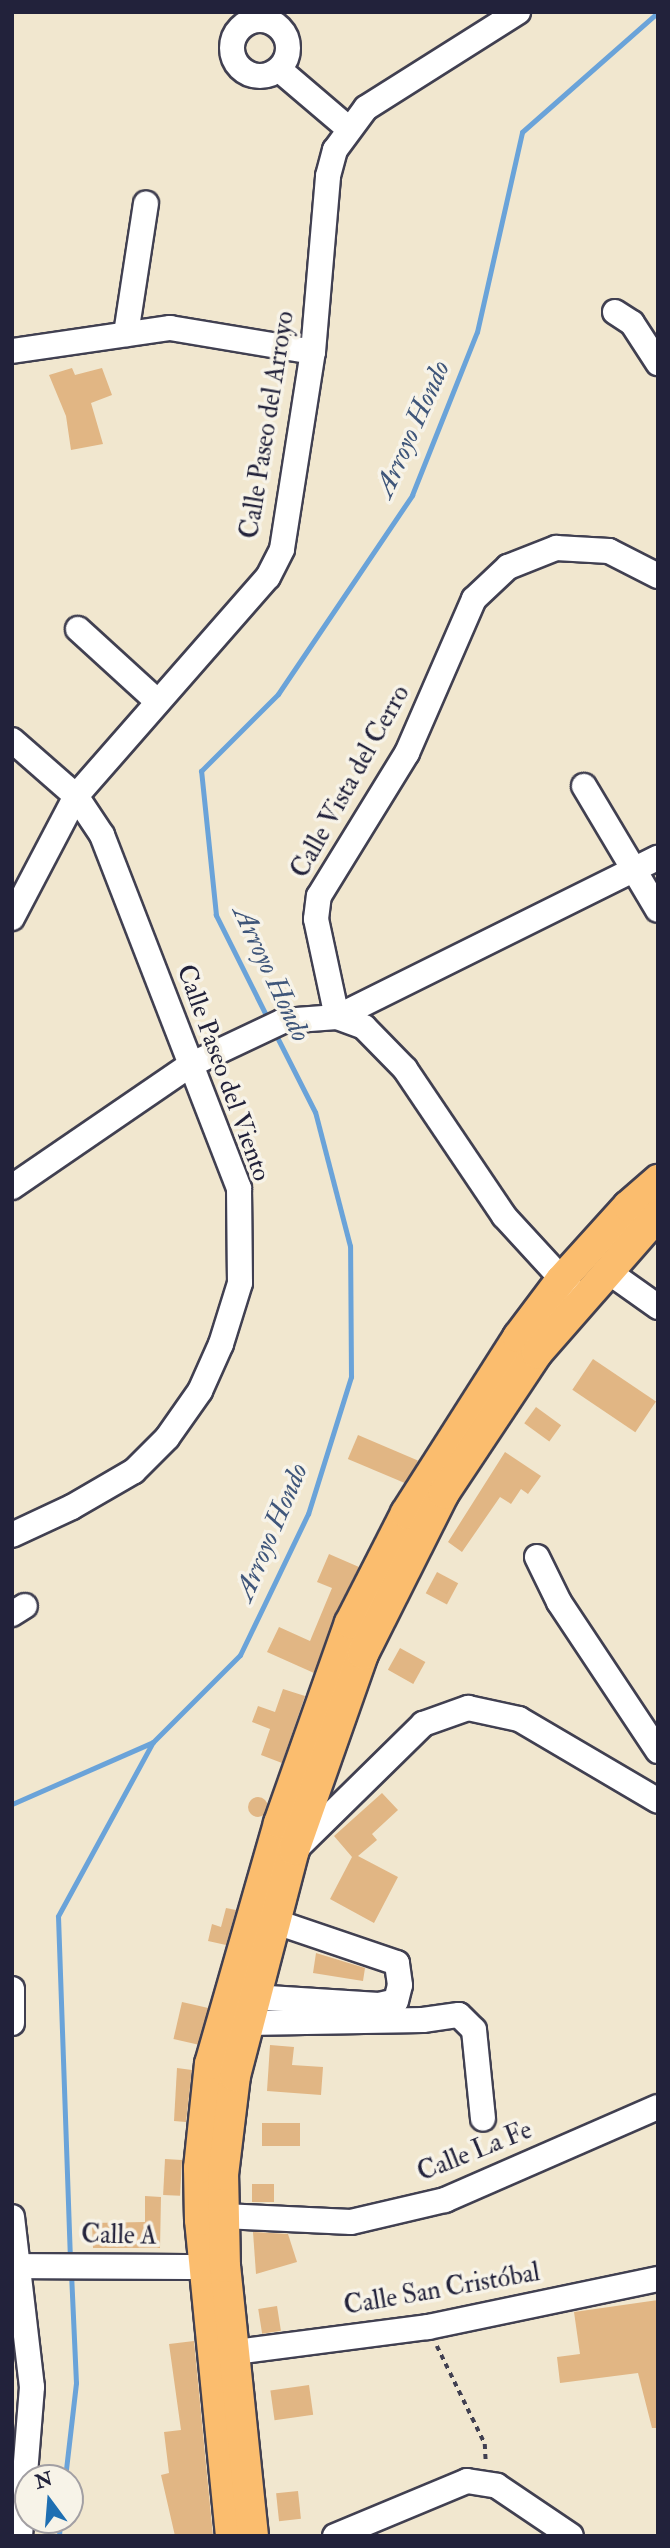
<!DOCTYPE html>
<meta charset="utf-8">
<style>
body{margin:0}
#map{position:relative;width:670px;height:2548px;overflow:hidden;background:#f1e7cf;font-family:"IM FELL Double Pica",serif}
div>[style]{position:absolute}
.stream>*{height:5px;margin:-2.5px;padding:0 2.5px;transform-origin:2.5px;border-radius:2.5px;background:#6aa3d9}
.building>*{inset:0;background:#e1b684;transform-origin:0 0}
.round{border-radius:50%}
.path>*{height:3.5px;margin-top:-1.75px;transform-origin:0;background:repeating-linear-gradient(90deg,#414051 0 5px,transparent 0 10px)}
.roads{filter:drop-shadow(2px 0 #414051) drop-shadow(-2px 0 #414051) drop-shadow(0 2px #414051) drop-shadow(0 -2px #414051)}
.minor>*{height:24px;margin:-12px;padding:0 12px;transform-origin:12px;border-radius:12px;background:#fff}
.minor>.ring{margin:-12px;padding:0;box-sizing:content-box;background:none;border:24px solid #fff;border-radius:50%}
.major>*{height:30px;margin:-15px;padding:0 15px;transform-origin:15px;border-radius:15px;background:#fbbd6e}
span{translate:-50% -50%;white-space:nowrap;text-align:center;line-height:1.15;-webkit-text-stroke:7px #f7f3e8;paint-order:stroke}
.street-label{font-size:26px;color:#22223b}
.water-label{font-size:28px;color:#3f567a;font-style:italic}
.frame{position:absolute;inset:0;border:14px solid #22223b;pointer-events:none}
.north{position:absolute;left:14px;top:2464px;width:70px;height:70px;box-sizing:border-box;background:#f7f3e8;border:2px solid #a29fa3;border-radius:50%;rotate:344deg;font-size:19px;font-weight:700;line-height:28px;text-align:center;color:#22223b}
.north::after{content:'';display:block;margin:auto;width:24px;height:32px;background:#1f6fb2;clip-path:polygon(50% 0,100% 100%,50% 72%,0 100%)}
</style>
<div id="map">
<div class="stream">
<i style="left:269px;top:1021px;width:119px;rotate:-116.6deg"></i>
<i style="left:216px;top:915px;width:145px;rotate:-95.9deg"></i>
<i style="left:201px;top:771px;width:109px;rotate:-45deg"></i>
<i style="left:278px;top:694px;width:240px;rotate:-56deg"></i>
<i style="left:412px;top:495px;width:175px;rotate:-68.3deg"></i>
<i style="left:477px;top:332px;width:205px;rotate:-77.3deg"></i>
<i style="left:522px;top:132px;width:181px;rotate:-41.4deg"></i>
<i style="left:12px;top:1804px;width:154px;rotate:-23.7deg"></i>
<i style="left:70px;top:2260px;width:344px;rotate:-92deg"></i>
<i style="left:58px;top:1916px;width:198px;rotate:-61.4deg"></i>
<i style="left:153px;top:1742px;width:123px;rotate:-45deg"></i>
<i style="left:240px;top:1655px;width:157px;rotate:-64.3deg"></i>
<i style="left:308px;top:1514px;width:144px;rotate:-72.6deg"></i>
<i style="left:351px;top:1377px;width:131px;rotate:-90.4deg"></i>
<i style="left:350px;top:1246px;width:138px;rotate:-104.6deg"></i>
<i style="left:315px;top:1112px;width:89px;rotate:-116.9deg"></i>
<i style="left:65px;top:2478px;width:96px;rotate:-83.4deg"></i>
<i style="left:76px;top:2383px;width:110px;rotate:-92.6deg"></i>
<i style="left:59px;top:2536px;width:16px;rotate:-86deg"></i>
</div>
<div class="building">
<i style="clip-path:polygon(72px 368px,75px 375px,102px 368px,112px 395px,91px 403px,103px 444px,71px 450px,66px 416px,49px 375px)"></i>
<i style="left:593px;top:1359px;width:76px;height:37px;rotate:34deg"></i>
<i style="left:536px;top:1407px;width:31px;height:20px;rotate:36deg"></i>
<i style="left:358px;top:1435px;width:65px;height:26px;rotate:23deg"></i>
<i style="clip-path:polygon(505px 1452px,541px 1476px,528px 1494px,521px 1489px,511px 1504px,500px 1497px,462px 1552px,448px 1542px)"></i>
<i style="clip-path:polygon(329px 1554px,359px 1567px,334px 1617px,314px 1673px,267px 1652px,279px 1627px,310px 1641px,332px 1588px,317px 1582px)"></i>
<i style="left:437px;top:1572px;width:24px;height:24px;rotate:28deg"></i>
<i style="left:400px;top:1648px;width:29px;height:25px;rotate:29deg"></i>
<i style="clip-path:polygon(283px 1689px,305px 1696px,282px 1763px,261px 1755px,270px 1729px,252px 1722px,258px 1706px,275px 1712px)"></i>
<i style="clip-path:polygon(382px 1793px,398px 1810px,372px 1834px,377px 1840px,358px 1856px,398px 1877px,374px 1923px,330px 1899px,352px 1857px,334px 1836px)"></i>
<i class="round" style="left:248px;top:1797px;width:20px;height:20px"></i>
<i style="clip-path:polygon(226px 1908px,236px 1910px,226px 1945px,208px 1941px,212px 1924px,221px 1927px)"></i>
<i style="clip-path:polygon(316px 1953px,365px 1968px,363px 1981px,313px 1973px)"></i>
<i style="left:182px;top:2002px;width:27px;height:38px;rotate:13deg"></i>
<i style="clip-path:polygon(270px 2045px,294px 2047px,292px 2065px,323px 2067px,321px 2095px,267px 2091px)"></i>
<i style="clip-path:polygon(177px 2068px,192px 2070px,186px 2122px,174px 2121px)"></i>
<i style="left:262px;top:2123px;width:38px;height:23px"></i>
<i style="left:165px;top:2159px;width:17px;height:36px;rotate:3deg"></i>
<i style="left:252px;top:2184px;width:22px;height:18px"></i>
<i style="clip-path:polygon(145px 2196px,161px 2197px,160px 2248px,93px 2248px,92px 2223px,145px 2222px)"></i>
<i style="clip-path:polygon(253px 2232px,288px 2234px,297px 2262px,256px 2274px)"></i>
<i style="clip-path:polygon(658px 2300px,658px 2428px,652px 2428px,638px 2373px,560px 2383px,557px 2357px,580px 2354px,574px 2312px)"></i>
<i style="left:277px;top:2306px;width:25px;height:19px;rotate:81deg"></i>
<i style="clip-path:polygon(194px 2341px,213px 2536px,175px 2536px,161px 2475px,169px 2473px,164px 2432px,181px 2430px,169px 2344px)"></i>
<i style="left:309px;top:2385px;width:30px;height:39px;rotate:82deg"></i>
<i style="left:298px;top:2491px;width:28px;height:22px;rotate:84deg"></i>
</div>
<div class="path">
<i style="left:437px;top:2346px;width:109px;rotate:63.9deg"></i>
<i style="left:485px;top:2444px;width:19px;rotate:87deg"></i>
</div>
<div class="roads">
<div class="minor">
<i class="ring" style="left:232px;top:20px;width:32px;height:32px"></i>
<i style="left:281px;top:71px;width:88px;rotate:40.4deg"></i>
<i style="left:615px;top:312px;width:20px;rotate:33deg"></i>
<i style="left:632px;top:323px;width:48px;rotate:57deg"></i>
<i style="left:126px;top:334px;width:132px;rotate:-81.3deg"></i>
<i style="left:12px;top:351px;width:160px;rotate:-8.3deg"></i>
<i style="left:170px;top:328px;width:145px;rotate:9.5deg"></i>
<i style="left:78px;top:629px;width:108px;rotate:42.4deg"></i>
<i style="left:12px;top:740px;width:85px;rotate:41.2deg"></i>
<i style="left:76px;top:796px;width:47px;rotate:56.3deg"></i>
<i style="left:102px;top:835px;width:379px;rotate:68.8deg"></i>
<i style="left:239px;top:1188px;width:95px;rotate:89.4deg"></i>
<i style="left:240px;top:1283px;width:64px;rotate:107.3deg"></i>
<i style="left:221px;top:1344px;width:51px;rotate:114.1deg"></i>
<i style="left:200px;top:1391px;width:57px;rotate:125.1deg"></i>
<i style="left:167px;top:1438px;width:47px;rotate:135deg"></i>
<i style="left:134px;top:1471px;width:72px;rotate:149.9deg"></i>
<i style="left:72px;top:1507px;width:66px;rotate:155deg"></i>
<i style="left:584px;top:786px;width:144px;rotate:59.2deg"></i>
<i style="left:12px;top:918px;width:138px;rotate:-62.3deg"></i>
<i style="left:76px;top:796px;width:291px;rotate:-48.8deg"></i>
<i style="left:268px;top:577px;width:31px;rotate:-63deg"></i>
<i style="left:282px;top:549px;width:199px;rotate:-81.1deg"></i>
<i style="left:313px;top:352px;width:177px;rotate:-85.1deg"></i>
<i style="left:328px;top:176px;width:27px;rotate:-75deg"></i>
<i style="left:335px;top:150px;width:52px;rotate:-53.6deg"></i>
<i style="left:366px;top:108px;width:180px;rotate:-32.3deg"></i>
<i style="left:337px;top:1017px;width:100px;rotate:-102.1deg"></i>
<i style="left:316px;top:919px;width:23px;rotate:-83deg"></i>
<i style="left:319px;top:896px;width:168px;rotate:-58.4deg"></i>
<i style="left:407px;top:753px;width:168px;rotate:-66.5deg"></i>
<i style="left:474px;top:599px;width:47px;rotate:-43.3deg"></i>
<i style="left:508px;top:567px;width:52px;rotate:-21.6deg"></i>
<i style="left:556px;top:548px;width:53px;rotate:3.2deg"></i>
<i style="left:609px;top:551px;width:55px;rotate:27deg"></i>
<i style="left:337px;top:1017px;width:358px;rotate:-26.4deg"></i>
<i style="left:12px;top:1187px;width:216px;rotate:-34.4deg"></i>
<i style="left:190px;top:1065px;width:103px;rotate:-25.3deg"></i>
<i style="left:283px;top:1021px;width:54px;rotate:-4.2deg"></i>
<i style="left:337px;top:1017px;width:29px;rotate:20deg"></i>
<i style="left:364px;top:1027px;width:59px;rotate:45.7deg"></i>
<i style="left:405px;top:1069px;width:177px;rotate:56deg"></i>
<i style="left:504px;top:1216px;width:103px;rotate:47.4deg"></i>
<i style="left:606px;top:1270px;width:64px;rotate:35.4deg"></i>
<i style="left:537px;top:1557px;width:50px;rotate:63.9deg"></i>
<i style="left:559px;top:1602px;width:179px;rotate:56.4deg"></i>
<i style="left:12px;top:1614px;width:15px;rotate:-32deg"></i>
<i style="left:295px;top:1850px;width:180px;rotate:-44.5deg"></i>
<i style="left:423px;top:1724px;width:48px;rotate:-19.6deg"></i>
<i style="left:468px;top:1708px;width:52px;rotate:12.2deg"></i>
<i style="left:519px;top:1719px;width:161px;rotate:30.5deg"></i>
<i style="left:12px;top:1989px;width:34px;rotate:90deg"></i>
<i style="left:237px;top:1996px;width:142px;rotate:3.6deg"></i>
<i style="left:379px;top:2005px;width:17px;rotate:-13deg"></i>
<i style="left:396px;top:2001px;width:16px;rotate:-76deg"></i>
<i style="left:400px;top:1985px;width:22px;rotate:-98deg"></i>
<i style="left:397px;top:1963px;width:128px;rotate:-161.3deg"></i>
<i style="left:247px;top:2023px;width:176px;rotate:-1deg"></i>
<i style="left:423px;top:2020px;width:36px;rotate:-8deg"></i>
<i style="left:459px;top:2015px;width:21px;rotate:45deg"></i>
<i style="left:474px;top:2030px;width:89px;rotate:84.2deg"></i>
<i style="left:223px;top:2216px;width:128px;rotate:2.7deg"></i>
<i style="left:351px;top:2222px;width:97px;rotate:-13.2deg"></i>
<i style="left:445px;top:2200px;width:232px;rotate:-23.6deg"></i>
<i style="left:12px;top:2217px;width:171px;rotate:83.3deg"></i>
<i style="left:32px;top:2387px;width:149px;rotate:94.6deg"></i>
<i style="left:12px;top:2266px;width:210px;rotate:0.3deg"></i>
<i style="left:235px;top:2352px;width:195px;rotate:-7.4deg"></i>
<i style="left:428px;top:2327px;width:235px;rotate:-11.8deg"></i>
<i style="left:335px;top:2536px;width:143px;rotate:-22.6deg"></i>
<i style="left:467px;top:2481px;width:30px;rotate:9deg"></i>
<i style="left:497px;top:2486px;width:89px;rotate:34deg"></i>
</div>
<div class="major">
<i style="left:231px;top:2536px;width:318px;rotate:-95.6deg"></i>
<i style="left:200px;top:2220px;width:52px;rotate:-91.1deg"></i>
<i style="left:199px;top:2168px;width:105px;rotate:-84deg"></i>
<i style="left:210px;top:2064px;width:251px;rotate:-74deg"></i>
<i style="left:279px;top:1823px;width:212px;rotate:-70.5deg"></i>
<i style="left:350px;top:1623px;width:123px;rotate:-63deg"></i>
<i style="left:406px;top:1513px;width:209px;rotate:-57.5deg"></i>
<i style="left:518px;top:1337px;width:71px;rotate:-53deg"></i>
<i style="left:561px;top:1280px;width:100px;rotate:-47.8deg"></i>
<i style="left:628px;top:1206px;width:40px;rotate:-41deg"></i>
<i style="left:253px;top:2536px;width:270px;rotate:-95.9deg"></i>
<i style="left:225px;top:2267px;width:92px;rotate:-91.2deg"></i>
<i style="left:223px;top:2175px;width:100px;rotate:-83.1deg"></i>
<i style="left:235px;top:2076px;width:234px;rotate:-75.4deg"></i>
<i style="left:294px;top:1850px;width:208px;rotate:-70.6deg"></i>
<i style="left:363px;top:1654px;width:180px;rotate:-63.3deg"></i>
<i style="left:444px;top:1493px;width:168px;rotate:-56.4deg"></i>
<i style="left:537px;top:1353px;width:184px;rotate:-48.8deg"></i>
</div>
</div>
<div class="street-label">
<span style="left:268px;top:425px;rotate:-81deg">Calle Paseo del Arroyo</span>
<span style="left:351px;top:782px;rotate:-61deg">Calle Vista del Cerro</span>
<span style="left:223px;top:1073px;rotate:70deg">Calle Paseo del Viento</span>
<span style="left:475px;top:2152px;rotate:-22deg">Calle La Fe</span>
<span style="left:119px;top:2236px;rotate:1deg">Calle A</span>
<span style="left:442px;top:2290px;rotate:-10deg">Calle San Cristóbal</span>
</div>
<div class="water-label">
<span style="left:413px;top:429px;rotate:-66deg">Arroyo Hondo</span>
<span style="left:271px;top:974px;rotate:65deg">Arroyo Hondo</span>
<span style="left:272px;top:1532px;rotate:-67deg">Arroyo Hondo</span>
</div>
<div class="frame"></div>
<div class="north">N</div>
</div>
